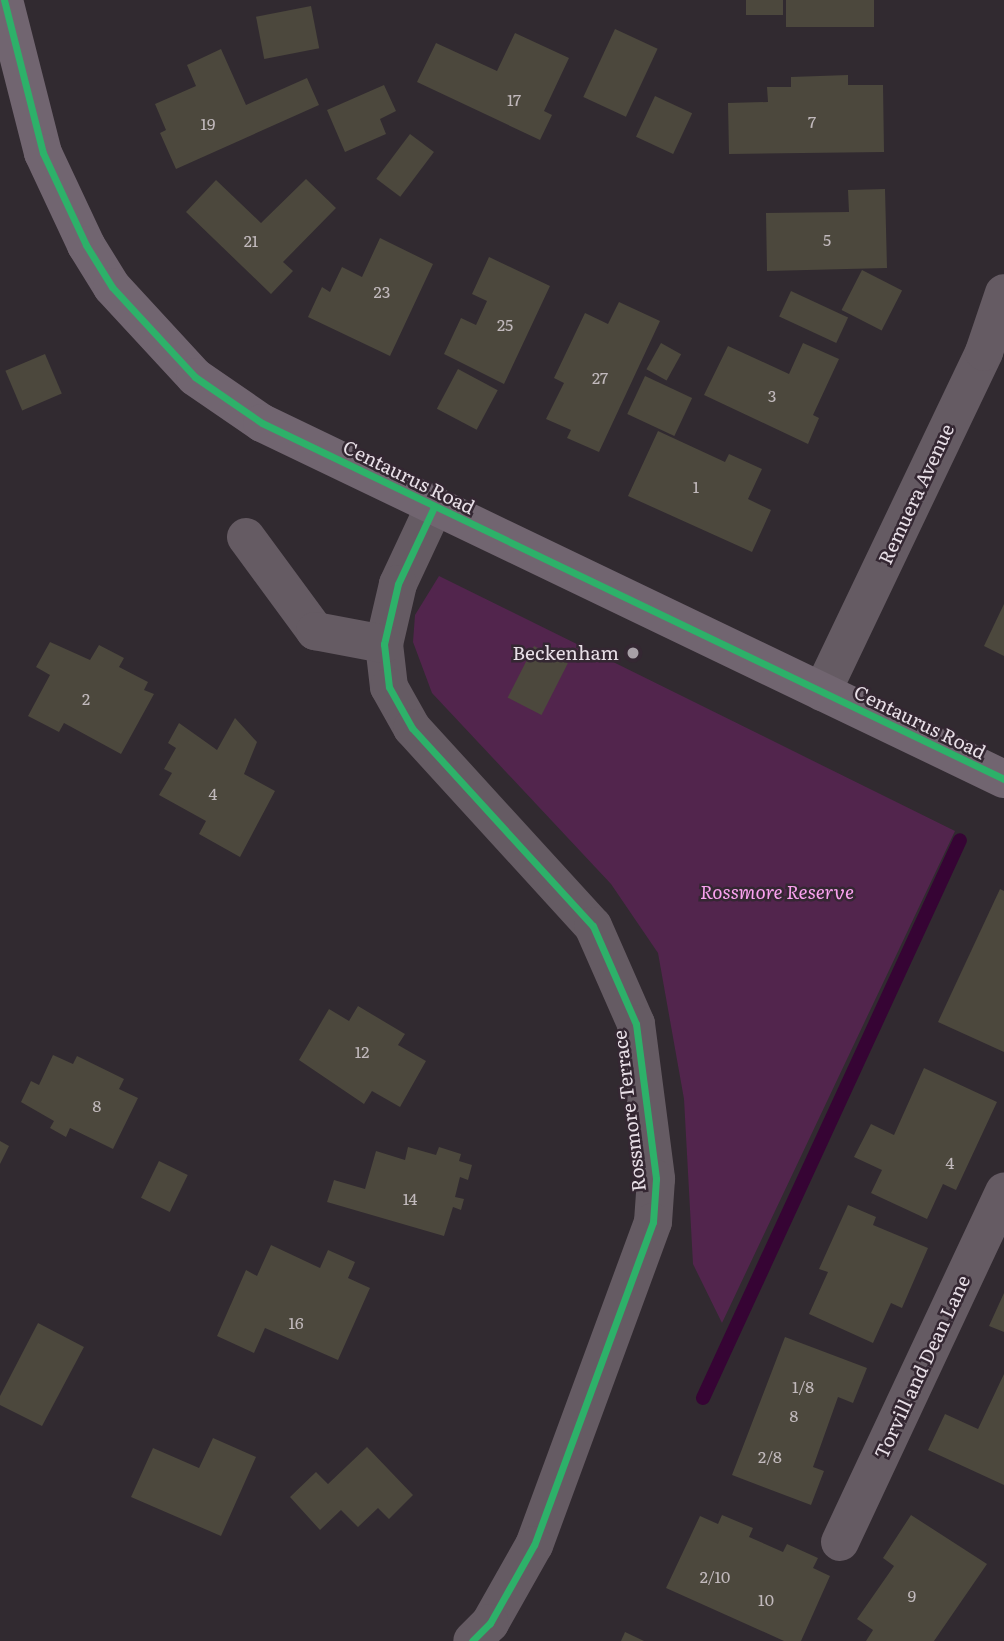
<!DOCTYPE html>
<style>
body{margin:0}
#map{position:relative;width:1004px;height:1641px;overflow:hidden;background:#312a30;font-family:Literata,serif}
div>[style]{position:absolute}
.green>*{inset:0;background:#52254d}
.stream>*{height:14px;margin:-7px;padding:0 7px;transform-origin:7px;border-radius:7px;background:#360434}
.building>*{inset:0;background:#4c483d;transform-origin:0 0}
.minor>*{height:38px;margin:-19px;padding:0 19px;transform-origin:19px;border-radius:19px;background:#655b63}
.major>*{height:38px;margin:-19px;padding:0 19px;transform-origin:19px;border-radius:19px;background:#716570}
.cycleway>*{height:7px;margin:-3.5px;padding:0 3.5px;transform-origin:3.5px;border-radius:3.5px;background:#2db169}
.dots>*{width:19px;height:19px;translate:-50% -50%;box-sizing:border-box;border:4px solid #342732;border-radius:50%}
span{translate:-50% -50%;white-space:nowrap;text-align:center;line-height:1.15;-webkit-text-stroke:5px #342732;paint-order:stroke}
.number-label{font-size:16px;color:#c1b9bc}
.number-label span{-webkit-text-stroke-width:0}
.street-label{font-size:19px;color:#e8dfe7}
.poi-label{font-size:19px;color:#e8dfe7}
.right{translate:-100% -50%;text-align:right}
.park-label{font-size:19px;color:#faa1ef;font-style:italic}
</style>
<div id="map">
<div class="green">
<i style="clip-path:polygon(439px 576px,955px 831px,722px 1323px,693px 1264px,684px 1099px,658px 953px,611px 884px,432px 693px,413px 642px,415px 615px)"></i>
</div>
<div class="stream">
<i style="left:703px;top:1398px;width:614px;rotate:-65.27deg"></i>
</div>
<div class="building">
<i style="left:746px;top:0;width:37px;height:15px"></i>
<i style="left:786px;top:0;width:88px;height:27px"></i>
<i style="left:311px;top:6px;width:43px;height:56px;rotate:79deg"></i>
<i style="left:615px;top:29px;width:47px;height:75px;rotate:25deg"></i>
<i style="clip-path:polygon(515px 33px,569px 58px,544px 111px,552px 115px,540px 140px,417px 82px,436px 43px,497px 71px)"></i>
<i style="clip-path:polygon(221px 49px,246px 105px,307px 78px,319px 105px,176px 169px,160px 133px,166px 130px,155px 104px,196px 86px,187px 65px)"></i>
<i style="clip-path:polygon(848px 75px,848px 85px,883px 85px,884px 152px,729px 154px,728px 103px,768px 102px,767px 87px,791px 87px,791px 77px)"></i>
<i style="clip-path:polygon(384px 85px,396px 111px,380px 119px,386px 134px,345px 152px,327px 110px)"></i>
<i style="left:655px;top:96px;width:41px;height:45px;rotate:25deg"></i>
<i style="left:410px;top:134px;width:30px;height:56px;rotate:37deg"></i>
<i style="clip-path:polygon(306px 179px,336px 208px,283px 262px,293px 271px,271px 294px,186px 212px,216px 180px,261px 223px)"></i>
<i style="clip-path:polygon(885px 189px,887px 268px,767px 271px,766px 213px,849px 212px,848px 190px)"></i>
<i style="clip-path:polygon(380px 238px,433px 264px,390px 356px,308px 317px,322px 287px,330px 292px,342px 267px,362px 277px)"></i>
<i style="clip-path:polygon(489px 257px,550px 286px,504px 384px,444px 354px,461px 318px,476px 325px,487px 301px,472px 294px)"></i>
<i style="left:862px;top:270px;width:45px;height:45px;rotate:27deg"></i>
<i style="left:791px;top:291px;width:63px;height:28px;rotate:25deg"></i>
<i style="clip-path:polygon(619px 302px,660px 321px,599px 452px,567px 438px,571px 430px,546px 419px,564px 383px,554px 378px,585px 313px,608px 324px)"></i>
<i style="left:661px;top:343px;width:23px;height:30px;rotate:29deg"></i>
<i style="clip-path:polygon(803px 343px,839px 359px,813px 415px,819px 418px,808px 444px,704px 395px,728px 346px,789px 374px)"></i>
<i style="left:45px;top:354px;width:43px;height:43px;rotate:67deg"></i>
<i style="left:458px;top:369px;width:45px;height:45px;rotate:28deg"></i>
<i style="left:645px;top:376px;width:52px;height:42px;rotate:25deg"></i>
<i style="clip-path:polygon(658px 431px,725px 462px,729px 454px,762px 469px,748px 499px,771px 510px,752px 552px,628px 496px)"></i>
<i style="clip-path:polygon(1004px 604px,1004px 656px,984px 646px)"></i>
<i style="clip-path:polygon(50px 642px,90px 660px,99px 645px,124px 658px,119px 667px,148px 682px,144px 690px,154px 694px,121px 754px,64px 723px,59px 732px,28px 716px,50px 675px,36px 667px)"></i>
<i style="left:534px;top:646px;width:38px;height:58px;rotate:27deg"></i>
<i style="clip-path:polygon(235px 718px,257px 742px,244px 774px,275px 791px,240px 857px,199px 834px,206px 821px,159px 795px,172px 773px,164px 769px,176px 748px,168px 743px,179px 723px,217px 750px)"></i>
<i style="clip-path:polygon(1000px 889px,1004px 891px,1004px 1052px,938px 1022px)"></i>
<i style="clip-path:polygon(358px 1006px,405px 1034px,398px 1045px,426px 1061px,400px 1107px,372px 1091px,364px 1104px,299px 1060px,329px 1009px,349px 1021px)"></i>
<i style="clip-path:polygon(53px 1055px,73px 1064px,77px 1056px,124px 1079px,119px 1089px,138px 1098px,113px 1149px,70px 1128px,66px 1137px,50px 1128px,54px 1121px,21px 1102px,31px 1081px,39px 1085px)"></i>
<i style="clip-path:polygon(924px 1068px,997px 1102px,956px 1190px,943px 1184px,927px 1219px,871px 1193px,882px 1170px,854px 1157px,871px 1124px,894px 1135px)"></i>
<i style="clip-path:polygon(0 1141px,9px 1146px,0 1164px)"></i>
<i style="clip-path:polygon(408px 1147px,436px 1155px,439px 1147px,461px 1154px,459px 1161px,472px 1165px,468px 1180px,460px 1177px,455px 1197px,464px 1199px,461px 1210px,453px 1207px,444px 1236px,327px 1202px,334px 1180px,365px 1189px,376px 1151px,405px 1160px)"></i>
<i style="left:159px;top:1161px;width:32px;height:41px;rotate:26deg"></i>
<i style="clip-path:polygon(848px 1205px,876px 1217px,873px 1225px,928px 1248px,902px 1308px,891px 1303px,873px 1343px,809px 1314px,828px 1272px,819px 1269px)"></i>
<i style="clip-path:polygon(271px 1245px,320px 1268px,328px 1250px,355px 1262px,348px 1278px,370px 1288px,338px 1360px,265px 1328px,254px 1353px,217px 1336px,246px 1270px,257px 1276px)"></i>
<i style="clip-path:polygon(1004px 1293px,1004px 1332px,989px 1326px)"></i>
<i style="clip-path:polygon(38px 1323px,84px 1347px,42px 1426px,0 1405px,0 1396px)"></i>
<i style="clip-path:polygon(785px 1337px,867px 1368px,853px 1403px,838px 1397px,813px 1467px,824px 1471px,811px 1505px,732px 1475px)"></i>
<i style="clip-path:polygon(1004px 1374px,1004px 1485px,928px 1450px,945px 1414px,978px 1429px)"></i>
<i style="clip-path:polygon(213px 1438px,256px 1457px,221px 1536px,131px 1497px,153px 1448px,199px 1468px)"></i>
<i style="clip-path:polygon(367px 1447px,413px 1495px,389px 1519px,378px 1508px,358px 1527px,341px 1510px,320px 1530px,290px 1497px,316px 1472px,328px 1484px)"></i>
<i style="clip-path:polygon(722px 1515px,753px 1528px,749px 1537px,783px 1552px,787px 1544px,818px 1558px,813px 1568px,830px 1576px,801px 1641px,784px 1641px,666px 1588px,700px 1516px,718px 1524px)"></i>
<i style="clip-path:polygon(911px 1515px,987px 1564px,934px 1641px,866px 1641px,873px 1630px,857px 1619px,894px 1566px,883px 1558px)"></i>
<i style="clip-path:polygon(625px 1632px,644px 1641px,621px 1641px)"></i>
</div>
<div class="minor">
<i style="left:434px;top:507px;width:85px;rotate:115.1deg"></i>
<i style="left:398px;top:584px;width:62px;rotate:103.1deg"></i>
<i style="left:384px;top:644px;width:43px;rotate:83.4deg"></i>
<i style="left:389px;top:687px;width:47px;rotate:60.7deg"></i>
<i style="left:412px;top:728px;width:268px;rotate:47.6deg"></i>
<i style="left:593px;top:926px;width:107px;rotate:66.3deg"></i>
<i style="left:636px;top:1024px;width:156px;rotate:82.6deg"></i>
<i style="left:656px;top:1179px;width:43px;rotate:94deg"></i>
<i style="left:653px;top:1222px;width:344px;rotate:110.2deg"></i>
<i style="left:534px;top:1545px;width:90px;rotate:119.4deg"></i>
<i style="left:490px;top:1623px;width:25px;rotate:135deg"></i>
<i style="left:246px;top:537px;width:117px;rotate:53.7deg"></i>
<i style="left:315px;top:631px;width:70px;rotate:10.7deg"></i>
<i style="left:822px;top:692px;width:377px;rotate:-64.5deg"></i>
<i style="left:984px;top:352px;width:62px;rotate:-71.3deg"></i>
<i style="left:840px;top:1542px;width:387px;rotate:-64.9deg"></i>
</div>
<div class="major">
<i style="left:4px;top:0;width:158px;rotate:75.7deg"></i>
<i style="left:43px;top:153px;width:102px;rotate:64.9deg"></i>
<i style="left:86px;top:245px;width:49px;rotate:58.2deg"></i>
<i style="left:112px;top:287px;width:122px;rotate:47.3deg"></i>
<i style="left:195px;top:377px;width:81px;rotate:34.5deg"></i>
<i style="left:262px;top:423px;width:823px;rotate:25.63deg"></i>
</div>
<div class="cycleway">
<i style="left:4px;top:0;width:158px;rotate:75.7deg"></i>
<i style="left:43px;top:153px;width:102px;rotate:64.9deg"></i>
<i style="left:86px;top:245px;width:49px;rotate:58.2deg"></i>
<i style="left:112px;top:287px;width:122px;rotate:47.3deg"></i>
<i style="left:195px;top:377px;width:81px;rotate:34.5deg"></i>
<i style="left:262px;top:423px;width:823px;rotate:25.63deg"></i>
<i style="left:434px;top:507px;width:85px;rotate:115.1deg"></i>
<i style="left:398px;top:584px;width:62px;rotate:103.1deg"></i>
<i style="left:384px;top:644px;width:43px;rotate:83.4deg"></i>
<i style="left:389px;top:687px;width:47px;rotate:60.7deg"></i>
<i style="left:412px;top:728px;width:268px;rotate:47.6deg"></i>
<i style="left:593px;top:926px;width:107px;rotate:66.3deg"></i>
<i style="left:636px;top:1024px;width:156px;rotate:82.6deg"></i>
<i style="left:656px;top:1179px;width:43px;rotate:94deg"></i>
<i style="left:653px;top:1222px;width:344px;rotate:110.2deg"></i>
<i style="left:534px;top:1545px;width:90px;rotate:119.4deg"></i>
<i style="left:490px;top:1623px;width:25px;rotate:135deg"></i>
</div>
<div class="dots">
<i style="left:633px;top:653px;background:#a8a0a7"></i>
</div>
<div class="number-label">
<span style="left:514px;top:99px">17</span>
<span style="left:812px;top:121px">7</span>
<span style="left:208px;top:123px">19</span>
<span style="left:827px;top:239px">5</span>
<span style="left:251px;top:240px">21</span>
<span style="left:382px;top:291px">23</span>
<span style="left:505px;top:324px">25</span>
<span style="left:600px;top:377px">27</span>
<span style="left:772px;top:395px">3</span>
<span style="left:696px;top:486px">1</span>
<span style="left:86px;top:698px">2</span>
<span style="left:213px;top:793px">4</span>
<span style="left:362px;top:1051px">12</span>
<span style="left:97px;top:1105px">8</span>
<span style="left:950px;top:1162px">4</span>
<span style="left:410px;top:1198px">14</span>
<span style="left:296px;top:1322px">16</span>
<span style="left:803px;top:1386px">1/8</span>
<span style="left:794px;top:1415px">8</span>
<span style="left:770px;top:1456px">2/8</span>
<span style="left:715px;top:1576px">2/10</span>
<span style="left:912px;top:1595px">9</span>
<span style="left:766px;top:1599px">10</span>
</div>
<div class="street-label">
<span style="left:409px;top:477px;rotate:26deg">Centaurus Road</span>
<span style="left:916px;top:494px;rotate:-65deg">Remuera Avenue</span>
<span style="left:920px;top:722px;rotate:26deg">Centaurus Road</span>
<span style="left:629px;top:1111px;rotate:-97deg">Rossmore Terrace</span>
<span style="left:922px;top:1367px;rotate:-65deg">Torvill and Dean Lane</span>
</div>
<div class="poi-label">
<span class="right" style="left:619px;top:653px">Beckenham</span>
</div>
<div class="park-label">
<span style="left:777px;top:892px">Rossmore Reserve</span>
</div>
</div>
